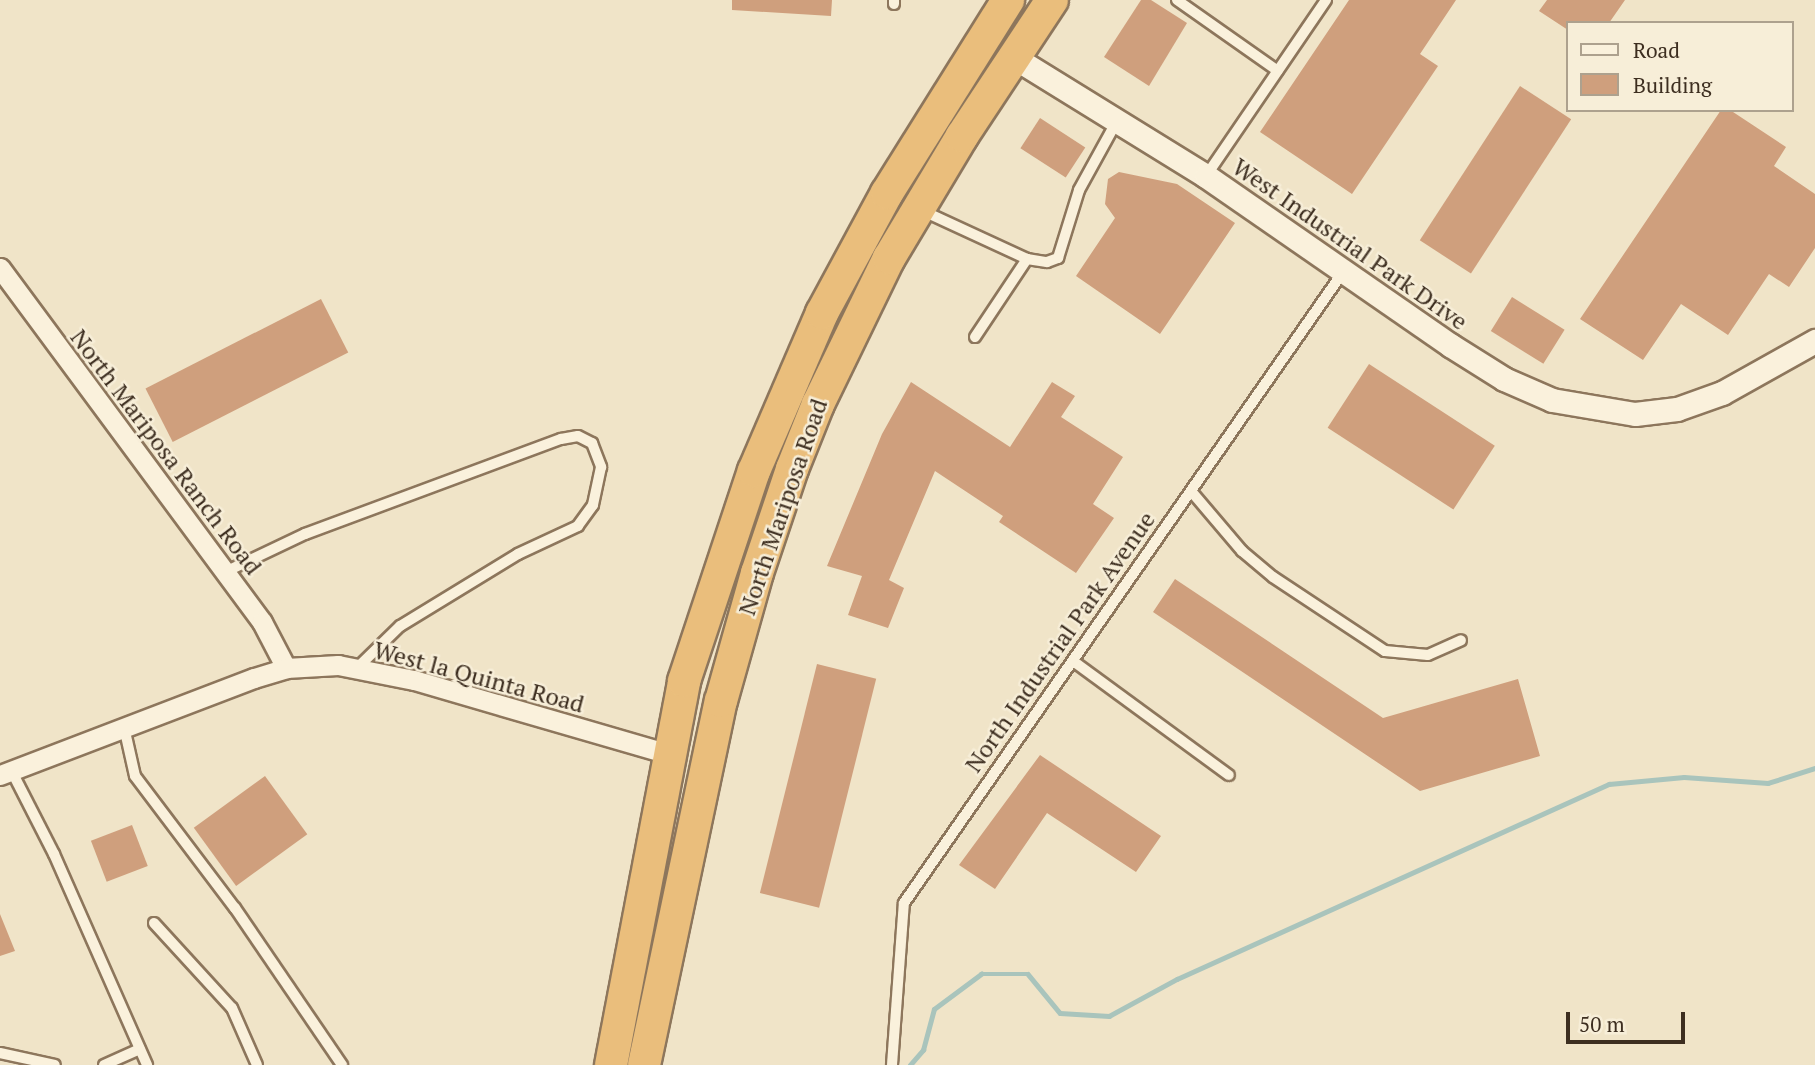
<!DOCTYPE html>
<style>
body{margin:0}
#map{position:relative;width:1815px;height:1065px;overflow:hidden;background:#f0e4c8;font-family:"PT Serif",serif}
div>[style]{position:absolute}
.stream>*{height:4.5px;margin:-2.25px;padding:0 2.25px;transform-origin:2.25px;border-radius:2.25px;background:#a9c4bc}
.building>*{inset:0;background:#cf9f7d;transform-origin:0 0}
.roads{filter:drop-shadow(2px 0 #8d765c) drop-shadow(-2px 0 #8d765c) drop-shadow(0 2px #8d765c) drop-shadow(0 -2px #8d765c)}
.service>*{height:10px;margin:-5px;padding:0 5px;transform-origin:5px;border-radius:5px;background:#faf1dc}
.minor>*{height:19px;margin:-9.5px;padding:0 9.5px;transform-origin:9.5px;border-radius:9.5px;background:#faf1dc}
.tertiary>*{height:23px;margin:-11.5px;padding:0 11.5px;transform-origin:11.5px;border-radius:11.5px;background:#faf1dc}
.trunk>*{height:32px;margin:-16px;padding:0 16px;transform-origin:16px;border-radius:16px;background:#eabe7c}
span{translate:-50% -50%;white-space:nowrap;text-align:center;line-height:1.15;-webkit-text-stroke:5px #f7eed8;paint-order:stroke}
.street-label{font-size:24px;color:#3d2e20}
.legend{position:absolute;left:1566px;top:21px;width:228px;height:91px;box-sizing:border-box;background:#f7eed8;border:2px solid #ada18e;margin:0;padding:9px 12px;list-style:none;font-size:21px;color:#3d2e20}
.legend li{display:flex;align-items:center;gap:14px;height:35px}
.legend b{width:35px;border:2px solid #ada18e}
.scale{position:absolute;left:1566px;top:1012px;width:119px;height:32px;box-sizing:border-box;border:4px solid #3d2e20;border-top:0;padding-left:9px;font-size:21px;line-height:24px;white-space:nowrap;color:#3d2e20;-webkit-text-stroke:5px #f7eed8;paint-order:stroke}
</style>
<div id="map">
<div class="stream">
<i style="left:910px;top:1065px;width:20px;rotate:-49deg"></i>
<i style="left:923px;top:1050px;width:42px;rotate:-75deg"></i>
<i style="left:934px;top:1009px;width:59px;rotate:-36.7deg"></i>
<i style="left:981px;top:974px;width:47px"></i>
<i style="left:1028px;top:974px;width:50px;rotate:50.6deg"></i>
<i style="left:1060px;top:1013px;width:49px;rotate:3.5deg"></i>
<i style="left:1109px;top:1016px;width:77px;rotate:-28.6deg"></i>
<i style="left:1177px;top:979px;width:474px;rotate:-24.3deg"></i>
<i style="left:1609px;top:784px;width:75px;rotate:-5.3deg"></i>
<i style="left:1684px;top:777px;width:84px;rotate:4.1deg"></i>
<i style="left:1768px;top:783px;width:49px;rotate:-17.7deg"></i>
</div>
<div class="building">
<i style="clip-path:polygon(732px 0,832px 0,831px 16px,732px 10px)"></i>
<i style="clip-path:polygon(1141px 0,1151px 0,1187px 23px,1149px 86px,1104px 57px)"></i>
<i style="clip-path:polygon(1349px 0,1456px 0,1420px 54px,1438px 66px,1352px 194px,1260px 132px)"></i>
<i style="clip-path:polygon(1547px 0,1625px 0,1609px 23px,1568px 23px,1568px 30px,1539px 11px)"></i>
<i style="left:1520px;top:86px;width:61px;height:184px;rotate:33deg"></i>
<i style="clip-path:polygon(1721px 110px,1730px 110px,1786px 147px,1774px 166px,1815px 194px,1815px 248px,1789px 287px,1769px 274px,1728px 335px,1681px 304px,1643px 360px,1580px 319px)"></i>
<i style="left:1040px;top:118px;width:54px;height:36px;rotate:33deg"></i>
<i style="clip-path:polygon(1119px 172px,1177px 184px,1235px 223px,1160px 334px,1076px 276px,1115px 218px,1105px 204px,1108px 179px)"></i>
<i style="left:1512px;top:297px;width:62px;height:40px;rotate:32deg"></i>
<i style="left:321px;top:299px;width:60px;height:197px;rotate:63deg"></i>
<i style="left:1369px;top:364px;width:150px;height:76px;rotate:33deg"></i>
<i style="clip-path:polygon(911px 382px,1010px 447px,1052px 382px,1075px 396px,1061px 417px,1123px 457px,1093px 504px,1114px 518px,1076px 573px,999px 522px,1003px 516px,935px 471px,889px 580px,904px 588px,888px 628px,848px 615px,862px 576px,827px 566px,882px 434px)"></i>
<i style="clip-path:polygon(1175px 579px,1383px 718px,1518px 679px,1540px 756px,1420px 791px,1153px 612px)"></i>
<i style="left:817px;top:664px;width:61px;height:236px;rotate:14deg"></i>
<i style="clip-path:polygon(1040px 755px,1161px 836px,1136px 872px,1047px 813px,995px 889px,959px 865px)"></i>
<i style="left:265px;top:776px;width:72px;height:88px;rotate:54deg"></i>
<i style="left:132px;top:825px;width:44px;height:44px;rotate:69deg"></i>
<i style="clip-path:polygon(0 914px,15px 951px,0 956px)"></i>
</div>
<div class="roads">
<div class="service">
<i style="left:1177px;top:0;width:123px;rotate:35.1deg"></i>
<i style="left:894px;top:4px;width:4px;rotate:-90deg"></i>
<i style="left:1206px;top:176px;width:213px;rotate:-55.7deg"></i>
<i style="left:921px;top:210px;width:117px;rotate:24.8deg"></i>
<i style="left:1027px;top:259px;width:20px;rotate:9deg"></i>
<i style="left:1047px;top:262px;width:12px;rotate:-20deg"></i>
<i style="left:1058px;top:258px;width:71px;rotate:-72.8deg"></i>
<i style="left:1079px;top:190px;width:79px;rotate:-61.2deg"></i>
<i style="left:975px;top:337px;width:94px;rotate:-56.3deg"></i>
<i style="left:1191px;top:491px;width:79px;rotate:49.6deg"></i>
<i style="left:1242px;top:551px;width:40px;rotate:40deg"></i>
<i style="left:1273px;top:577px;width:134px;rotate:33.5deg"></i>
<i style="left:1385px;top:651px;width:43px;rotate:5.3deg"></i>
<i style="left:1428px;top:655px;width:36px;rotate:-24deg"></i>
<i style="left:225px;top:572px;width:89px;rotate:-25.4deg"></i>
<i style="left:305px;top:534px;width:273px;rotate:-20.4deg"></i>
<i style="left:561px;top:439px;width:17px;rotate:-10deg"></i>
<i style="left:578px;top:436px;width:16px;rotate:27deg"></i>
<i style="left:592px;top:443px;width:26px;rotate:69deg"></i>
<i style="left:601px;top:467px;width:39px;rotate:102deg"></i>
<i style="left:593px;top:505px;width:26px;rotate:126deg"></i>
<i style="left:578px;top:526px;width:66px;rotate:155deg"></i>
<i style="left:518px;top:554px;width:138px;rotate:148.6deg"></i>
<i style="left:400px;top:626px;width:62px;rotate:135.7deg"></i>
<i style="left:1073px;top:661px;width:193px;rotate:36.2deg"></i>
<i style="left:124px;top:727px;width:50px;rotate:77.3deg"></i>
<i style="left:135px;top:776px;width:166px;rotate:52.9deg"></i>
<i style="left:235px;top:908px;width:190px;rotate:55.7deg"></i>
<i style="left:11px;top:770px;width:94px;rotate:62.9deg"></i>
<i style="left:54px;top:854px;width:231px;rotate:66.2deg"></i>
<i style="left:154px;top:923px;width:115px;rotate:47.5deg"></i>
<i style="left:232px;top:1008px;width:62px;rotate:66.3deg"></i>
<i style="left:0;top:1053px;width:56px;rotate:12.3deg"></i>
<i style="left:104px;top:1065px;width:39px;rotate:-24deg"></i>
<i style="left:892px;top:1065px;width:162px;rotate:-85.8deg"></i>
<i style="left:904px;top:903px;width:769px;rotate:-55.17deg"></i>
</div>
<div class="minor">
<i style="left:0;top:268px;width:440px;rotate:53.5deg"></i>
<i style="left:262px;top:622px;width:52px;rotate:62.4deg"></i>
<i style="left:0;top:775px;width:272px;rotate:-20.9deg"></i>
<i style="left:254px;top:678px;width:34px;rotate:-17deg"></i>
<i style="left:286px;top:668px;width:52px;rotate:-3.3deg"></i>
<i style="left:338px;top:665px;width:77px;rotate:11.2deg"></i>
<i style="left:414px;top:680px;width:265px;rotate:16.2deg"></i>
</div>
<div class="tertiary">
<i style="left:1015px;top:58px;width:225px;rotate:31.7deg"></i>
<i style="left:1206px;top:176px;width:297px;rotate:34.7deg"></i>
<i style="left:1450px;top:345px;width:64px;rotate:32.2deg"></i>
<i style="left:1504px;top:379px;width:52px;rotate:23.6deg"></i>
<i style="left:1552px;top:400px;width:84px;rotate:9.6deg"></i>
<i style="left:1635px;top:414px;width:42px;rotate:-6.8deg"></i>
<i style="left:1677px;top:409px;width:48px;rotate:-19.6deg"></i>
<i style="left:1722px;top:393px;width:107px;rotate:-29.2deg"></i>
</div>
<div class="trunk">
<i style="left:611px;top:1065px;width:391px;rotate:-79.2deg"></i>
<i style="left:684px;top:681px;width:221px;rotate:-71.6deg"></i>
<i style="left:754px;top:471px;width:172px;rotate:-66.7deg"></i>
<i style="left:822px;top:313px;width:136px;rotate:-61.6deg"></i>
<i style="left:887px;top:193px;width:228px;rotate:-57.9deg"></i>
<i style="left:644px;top:1065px;width:372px;rotate:-78.1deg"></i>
<i style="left:721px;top:701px;width:133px;rotate:-74.3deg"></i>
<i style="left:757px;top:573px;width:110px;rotate:-71.4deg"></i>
<i style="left:792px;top:469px;width:70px;rotate:-68.2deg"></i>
<i style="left:818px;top:404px;width:162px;rotate:-64.1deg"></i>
<i style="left:889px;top:258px;width:142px;rotate:-59.1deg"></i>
<i style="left:962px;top:136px;width:163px;rotate:-56.5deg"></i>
</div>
</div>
<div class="street-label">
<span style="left:1350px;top:244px;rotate:35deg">West Industrial Park Drive</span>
<span style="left:166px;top:452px;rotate:53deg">North Mariposa Ranch Road</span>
<span style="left:783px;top:507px;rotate:-71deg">North Mariposa Road</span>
<span style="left:1060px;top:642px;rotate:-55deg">North Industrial Park Avenue</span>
<span style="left:479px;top:677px;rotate:15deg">West la Quinta Road</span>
</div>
<ul class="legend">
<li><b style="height:9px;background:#faf1dc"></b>Road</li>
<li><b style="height:19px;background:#cf9f7d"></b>Building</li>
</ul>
<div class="scale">50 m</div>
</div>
